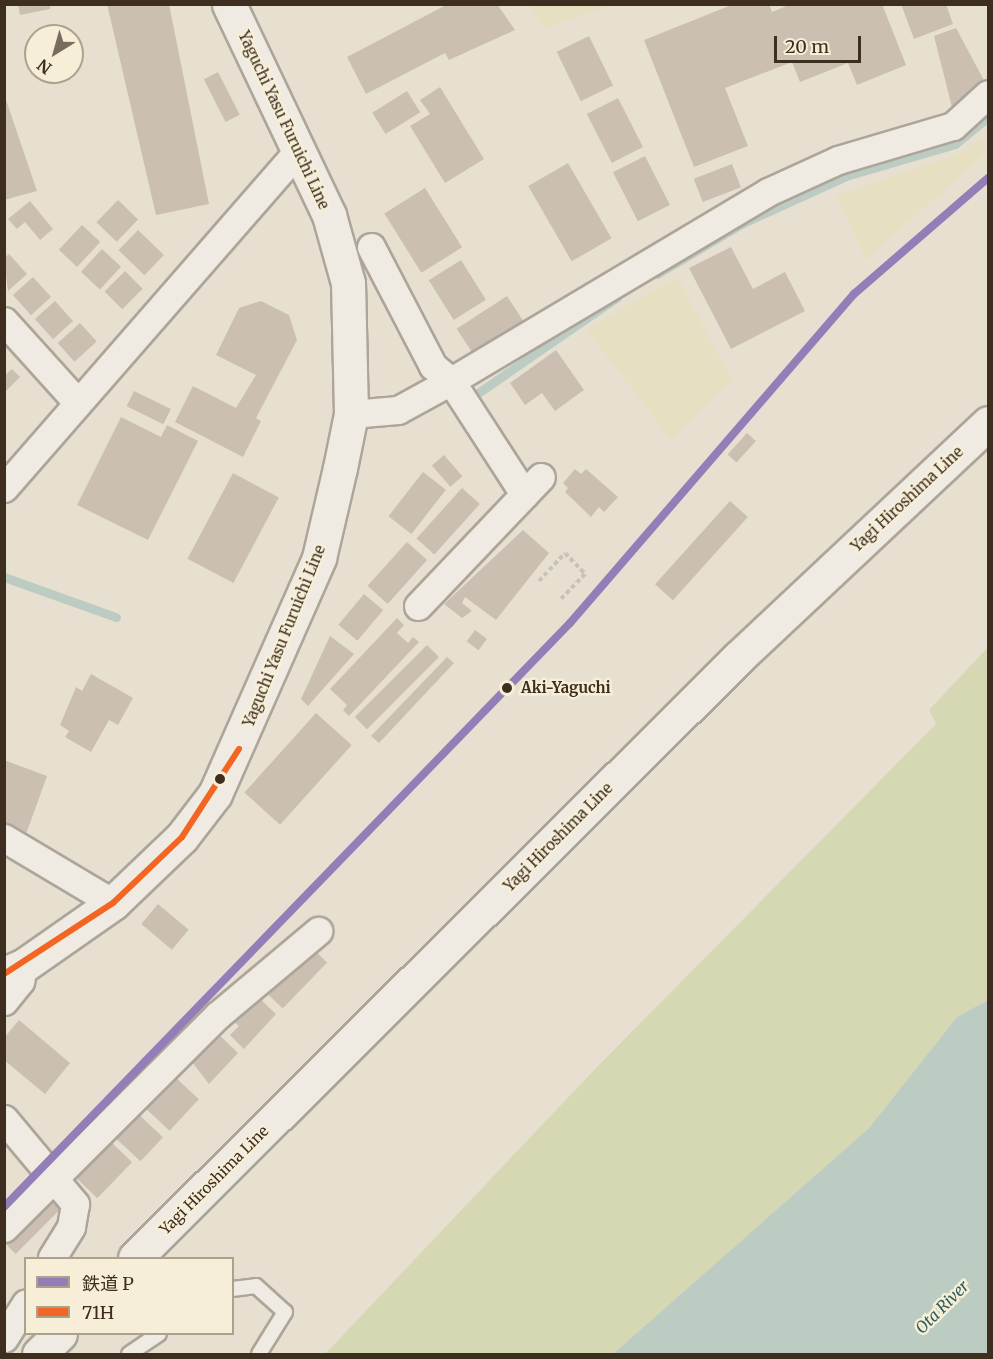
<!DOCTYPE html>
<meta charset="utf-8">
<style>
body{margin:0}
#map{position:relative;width:993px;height:1359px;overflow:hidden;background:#e7e0d1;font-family:Merriweather,"Noto Sans JP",serif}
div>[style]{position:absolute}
.farmland>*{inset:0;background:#e6dfc2}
.green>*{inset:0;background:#d6d7b3}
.water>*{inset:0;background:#bcccc2}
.stream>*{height:9px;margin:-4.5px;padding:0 4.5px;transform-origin:4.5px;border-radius:4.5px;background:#bcccc2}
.building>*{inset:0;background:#cbbfb2;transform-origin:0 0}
.path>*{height:4px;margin-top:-2px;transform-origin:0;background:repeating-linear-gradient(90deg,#c8c2b9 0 4.5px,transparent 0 7.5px)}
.roads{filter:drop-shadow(2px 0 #ada599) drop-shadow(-2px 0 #ada599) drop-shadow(0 2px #ada599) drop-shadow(0 -2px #ada599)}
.lane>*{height:14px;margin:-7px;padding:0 7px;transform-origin:7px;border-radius:7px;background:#efebe3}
.street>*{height:27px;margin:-13.5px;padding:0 13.5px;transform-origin:13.5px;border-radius:13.5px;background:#efebe3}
.secondary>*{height:33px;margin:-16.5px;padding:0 16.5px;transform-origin:16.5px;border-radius:16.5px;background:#efebe3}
.bus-1>*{height:6px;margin:-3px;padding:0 3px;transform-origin:3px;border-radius:3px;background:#f26522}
.rail-1>*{height:8px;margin:-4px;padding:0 4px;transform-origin:4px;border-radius:4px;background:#947eb8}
.dots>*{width:16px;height:16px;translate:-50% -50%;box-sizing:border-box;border:3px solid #f7eed8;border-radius:50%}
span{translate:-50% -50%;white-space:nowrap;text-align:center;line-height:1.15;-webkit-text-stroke:5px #f7eed8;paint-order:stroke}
.street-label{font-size:15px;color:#3d2e20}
.stop-label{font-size:15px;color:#3d2e20;font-weight:700}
.left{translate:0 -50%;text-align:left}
.water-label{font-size:16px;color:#2f5d5a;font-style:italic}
.frame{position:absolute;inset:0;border:6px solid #3d2e20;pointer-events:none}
.legend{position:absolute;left:24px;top:1257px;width:210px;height:78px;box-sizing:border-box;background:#f7eed8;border:2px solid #ada18e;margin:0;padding:8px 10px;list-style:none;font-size:18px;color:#3d2e20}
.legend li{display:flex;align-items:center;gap:12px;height:30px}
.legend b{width:30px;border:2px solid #ada18e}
.north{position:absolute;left:24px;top:24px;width:60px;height:60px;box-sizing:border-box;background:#f7eed8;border:2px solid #ada18e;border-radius:50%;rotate:217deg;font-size:16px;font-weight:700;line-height:24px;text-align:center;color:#3d2e20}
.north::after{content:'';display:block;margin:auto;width:21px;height:27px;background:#786c5e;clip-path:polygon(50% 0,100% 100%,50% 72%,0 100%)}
.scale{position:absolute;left:774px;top:36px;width:87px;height:27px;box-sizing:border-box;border:3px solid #3d2e20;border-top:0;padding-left:8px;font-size:18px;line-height:21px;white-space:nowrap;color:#3d2e20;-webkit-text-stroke:4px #f7eed8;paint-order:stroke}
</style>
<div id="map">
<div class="farmland">
<i style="clip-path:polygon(615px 4px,544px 29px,529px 5px,529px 4px)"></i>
<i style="clip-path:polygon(980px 139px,987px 152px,866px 260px,836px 196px,958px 154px)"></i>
<i style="clip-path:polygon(678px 277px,732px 381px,671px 440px,586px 329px)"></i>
</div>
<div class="green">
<i style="clip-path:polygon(988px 647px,988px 1000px,957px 1017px,869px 1128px,613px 1354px,325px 1354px,596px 1068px,936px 724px,929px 710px)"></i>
</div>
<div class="water">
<i style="clip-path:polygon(988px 1000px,988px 1354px,613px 1354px,869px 1128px,957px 1017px)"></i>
</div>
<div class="stream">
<i style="left:657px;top:274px;width:100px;rotate:-30.7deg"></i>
<i style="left:743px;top:223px;width:113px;rotate:-24.5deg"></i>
<i style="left:846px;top:176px;width:114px;rotate:-16.4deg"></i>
<i style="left:955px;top:144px;width:43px;rotate:-39.3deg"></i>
<i style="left:478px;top:393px;width:169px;rotate:-34.6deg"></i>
<i style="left:4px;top:577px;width:119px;rotate:19.7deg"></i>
</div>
<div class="building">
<i style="clip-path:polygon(18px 4px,50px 4px,50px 9px,20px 15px)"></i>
<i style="clip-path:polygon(107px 4px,169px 4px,209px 204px,156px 215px)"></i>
<i style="clip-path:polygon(448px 4px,497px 4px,515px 30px,449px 60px,445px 53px,366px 94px,347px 57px)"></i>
<i style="clip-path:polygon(734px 4px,769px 4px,772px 12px,791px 4px,882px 4px,906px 65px,857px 85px,848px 63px,800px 82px,792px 62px,725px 88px,748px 146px,694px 167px,644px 40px)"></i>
<i style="clip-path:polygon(901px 4px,946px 4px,953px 24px,914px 39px)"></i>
<i style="clip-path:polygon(956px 28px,986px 84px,954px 115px,934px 36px)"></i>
<i style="left:589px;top:36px;width:55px;height:36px;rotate:64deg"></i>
<i style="left:218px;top:72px;width:48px;height:16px;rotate:63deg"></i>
<i style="clip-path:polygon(440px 87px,484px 159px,445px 183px,410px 126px,430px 114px,420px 100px)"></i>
<i style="left:407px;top:91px;width:25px;height:41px;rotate:58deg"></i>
<i style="clip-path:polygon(4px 94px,37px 191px,4px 200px)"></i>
<i style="left:618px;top:98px;width:55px;height:35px;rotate:63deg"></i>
<i style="left:645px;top:156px;width:55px;height:36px;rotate:63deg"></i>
<i style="left:568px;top:163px;width:87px;height:46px;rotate:60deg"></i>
<i style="left:732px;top:164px;width:25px;height:41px;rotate:69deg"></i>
<i style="left:425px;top:188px;width:70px;height:48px;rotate:58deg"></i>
<i style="left:118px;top:200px;width:28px;height:31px;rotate:44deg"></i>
<i style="clip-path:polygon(30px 201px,53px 229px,40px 240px,25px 222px,17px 229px,8px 219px)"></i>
<i style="left:82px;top:225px;width:25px;height:34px;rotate:43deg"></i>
<i style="left:138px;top:230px;width:36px;height:28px;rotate:44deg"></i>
<i style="clip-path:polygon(731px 247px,753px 289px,785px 272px,805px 311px,731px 349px,689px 268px)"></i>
<i style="left:102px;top:249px;width:26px;height:31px;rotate:43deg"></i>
<i style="clip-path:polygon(9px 254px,27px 274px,8px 291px,4px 258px)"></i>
<i style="left:461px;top:260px;width:47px;height:38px;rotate:58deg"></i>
<i style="left:125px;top:271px;width:25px;height:29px;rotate:45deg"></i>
<i style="left:33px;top:277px;width:27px;height:27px;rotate:48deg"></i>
<i style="left:507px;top:296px;width:33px;height:60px;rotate:57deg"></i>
<i style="left:55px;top:301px;width:27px;height:27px;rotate:48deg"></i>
<i style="clip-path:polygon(261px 301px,289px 315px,297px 340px,256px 418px,261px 421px,243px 457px,175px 422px,193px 386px,236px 408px,256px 375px,216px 355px,239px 308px)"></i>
<i style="left:80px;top:323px;width:25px;height:30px;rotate:48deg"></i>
<i style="clip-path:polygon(556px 350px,584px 390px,555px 411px,542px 393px,525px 405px,510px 383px)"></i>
<i style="clip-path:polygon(12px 369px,20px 377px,4px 393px,4px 376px)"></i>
<i style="left:134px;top:391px;width:41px;height:17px;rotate:26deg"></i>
<i style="clip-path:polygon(121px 417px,161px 437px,167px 425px,198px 441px,148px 540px,77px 505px)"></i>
<i style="left:747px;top:433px;width:12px;height:29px;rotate:42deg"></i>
<i style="left:444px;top:455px;width:28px;height:16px;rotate:49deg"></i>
<i style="clip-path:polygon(575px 469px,581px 474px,586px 469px,618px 497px,604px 512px,599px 507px,591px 517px,565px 492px,568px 488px,563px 483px)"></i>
<i style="left:423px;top:472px;width:29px;height:56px;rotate:38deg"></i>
<i style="left:233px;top:473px;width:52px;height:97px;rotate:28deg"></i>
<i style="left:462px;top:488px;width:24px;height:68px;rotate:42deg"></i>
<i style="left:730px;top:501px;width:24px;height:112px;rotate:42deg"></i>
<i style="clip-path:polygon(523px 530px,549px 553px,496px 620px,465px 597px,462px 603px,472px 611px,462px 618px,444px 604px)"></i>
<i style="left:407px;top:542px;width:27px;height:59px;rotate:42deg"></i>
<i style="left:364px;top:594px;width:25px;height:40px;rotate:40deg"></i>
<i style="clip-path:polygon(397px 618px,404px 625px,397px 633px,408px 643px,413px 637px,419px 642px,349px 716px,343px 710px,347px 705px,330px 689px)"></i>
<i style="left:475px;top:630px;width:15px;height:14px;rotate:37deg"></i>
<i style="clip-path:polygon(330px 636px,354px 654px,308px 706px,301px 699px)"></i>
<i style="left:427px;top:645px;width:17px;height:102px;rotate:45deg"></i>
<i style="clip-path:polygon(447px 657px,454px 663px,379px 743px,371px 736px)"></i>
<i style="clip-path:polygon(91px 674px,133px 698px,118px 725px,109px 720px,91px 752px,65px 737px,69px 731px,60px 725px,76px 687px,82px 691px)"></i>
<i style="left:316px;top:713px;width:48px;height:107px;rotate:42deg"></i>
<i style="clip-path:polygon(4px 760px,47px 776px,25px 837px,4px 830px)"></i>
<i style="left:158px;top:904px;width:40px;height:26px;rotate:40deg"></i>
<i style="left:307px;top:943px;width:28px;height:64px;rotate:44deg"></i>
<i style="clip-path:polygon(252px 991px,276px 1014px,244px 1049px,230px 1035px,239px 1026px,228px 1017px)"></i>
<i style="clip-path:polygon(19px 1020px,70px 1063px,45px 1094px,4px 1060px,4px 1038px)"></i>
<i style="clip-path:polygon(213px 1029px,238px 1053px,209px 1084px,192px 1062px,198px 1055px,193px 1050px)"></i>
<i style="left:174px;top:1076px;width:34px;height:43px;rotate:43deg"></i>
<i style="left:136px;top:1112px;width:37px;height:33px;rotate:43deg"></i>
<i style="left:109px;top:1140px;width:32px;height:50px;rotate:44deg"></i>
<i style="left:51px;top:1196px;width:16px;height:66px;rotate:45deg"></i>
</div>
<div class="path">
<i style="left:539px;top:581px;width:38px;rotate:-47deg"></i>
<i style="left:565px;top:553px;width:29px;rotate:46deg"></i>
<i style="left:585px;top:574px;width:36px;rotate:134deg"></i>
</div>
<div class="roads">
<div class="lane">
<i style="left:232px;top:1289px;width:24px;rotate:-7deg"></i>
<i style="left:256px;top:1286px;width:39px;rotate:42deg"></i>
<i style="left:285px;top:1312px;width:49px;rotate:121.8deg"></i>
<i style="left:129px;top:1354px;width:36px;rotate:-34deg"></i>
</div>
<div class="street">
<i style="left:371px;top:247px;width:134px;rotate:62.5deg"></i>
<i style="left:433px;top:366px;width:23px;rotate:40deg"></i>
<i style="left:451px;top:381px;width:369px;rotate:-30.8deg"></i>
<i style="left:768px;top:192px;width:77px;rotate:-24.6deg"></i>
<i style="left:838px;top:160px;width:120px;rotate:-16.5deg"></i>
<i style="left:953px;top:126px;width:47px;rotate:-42.4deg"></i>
<i style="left:4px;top:321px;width:110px;rotate:47.9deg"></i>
<i style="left:351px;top:414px;width:47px;rotate:-4.9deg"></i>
<i style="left:398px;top:410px;width:60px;rotate:-28.7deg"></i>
<i style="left:451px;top:381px;width:135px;rotate:57.1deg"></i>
<i style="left:4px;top:488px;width:450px;rotate:-48.9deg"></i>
<i style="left:418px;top:606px;width:178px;rotate:-46.4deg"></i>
<i style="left:4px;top:838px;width:127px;rotate:30.8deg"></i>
<i style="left:4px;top:1001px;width:26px;rotate:-51deg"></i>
<i style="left:20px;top:981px;width:15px;rotate:-79deg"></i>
<i style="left:4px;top:1119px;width:111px;rotate:50.1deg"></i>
<i style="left:75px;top:1204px;width:23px;rotate:100deg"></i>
<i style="left:71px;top:1227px;width:36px;rotate:122deg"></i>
<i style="left:4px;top:1228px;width:302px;rotate:-44.9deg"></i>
<i style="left:218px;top:1015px;width:131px;rotate:-40deg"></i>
<i style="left:4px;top:1338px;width:41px;rotate:-57.8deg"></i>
</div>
<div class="secondary">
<i style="left:4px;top:974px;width:21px;rotate:-23deg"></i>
<i style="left:23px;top:966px;width:110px;rotate:-35deg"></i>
<i style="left:113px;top:903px;width:95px;rotate:-43.7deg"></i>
<i style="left:182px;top:837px;width:54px;rotate:-52.5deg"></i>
<i style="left:215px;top:794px;width:258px;rotate:-66.2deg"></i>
<i style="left:319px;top:558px;width:92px;rotate:-76.9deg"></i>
<i style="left:340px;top:468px;width:55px;rotate:-78.5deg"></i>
<i style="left:351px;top:414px;width:131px;rotate:-91.3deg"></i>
<i style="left:348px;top:283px;width:71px;rotate:-105.6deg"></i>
<i style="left:329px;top:215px;width:233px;rotate:-115.4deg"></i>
<i style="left:135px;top:1258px;width:851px;rotate:-44.86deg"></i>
<i style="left:738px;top:658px;width:343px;rotate:-43.2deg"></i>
<i style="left:39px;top:1354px;width:29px;rotate:-44deg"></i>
</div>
</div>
<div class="bus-1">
<i style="left:4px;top:974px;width:130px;rotate:-33.1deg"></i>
<i style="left:113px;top:903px;width:95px;rotate:-43.7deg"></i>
<i style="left:182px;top:837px;width:105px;rotate:-57.1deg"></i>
</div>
<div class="rail-1">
<i style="left:4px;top:1207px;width:813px;rotate:-45.9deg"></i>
<i style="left:570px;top:623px;width:435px;rotate:-49.2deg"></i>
<i style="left:854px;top:294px;width:177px;rotate:-40.9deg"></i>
</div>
<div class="dots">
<i style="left:507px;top:688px;background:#3d2e20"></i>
<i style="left:220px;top:779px;background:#3d2e20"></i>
</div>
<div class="street-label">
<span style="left:284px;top:120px;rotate:65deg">Yaguchi Yasu Furuichi Line</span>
<span style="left:907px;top:499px;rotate:-43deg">Yagi Hiroshima Line</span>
<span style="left:284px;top:636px;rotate:-68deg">Yaguchi Yasu Furuichi Line</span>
<span style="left:558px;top:837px;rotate:-45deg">Yagi Hiroshima Line</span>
<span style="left:214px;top:1180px;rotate:-45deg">Yagi Hiroshima Line</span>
</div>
<div class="stop-label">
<span class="left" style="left:521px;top:688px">Aki-Yaguchi</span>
</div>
<div class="water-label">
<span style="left:942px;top:1307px;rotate:-45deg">Ota River</span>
</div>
<div class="frame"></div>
<ul class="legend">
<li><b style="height:8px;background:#947eb8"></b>鉄道 P</li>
<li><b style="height:8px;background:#f26522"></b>71H</li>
</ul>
<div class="north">N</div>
<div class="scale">20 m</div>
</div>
